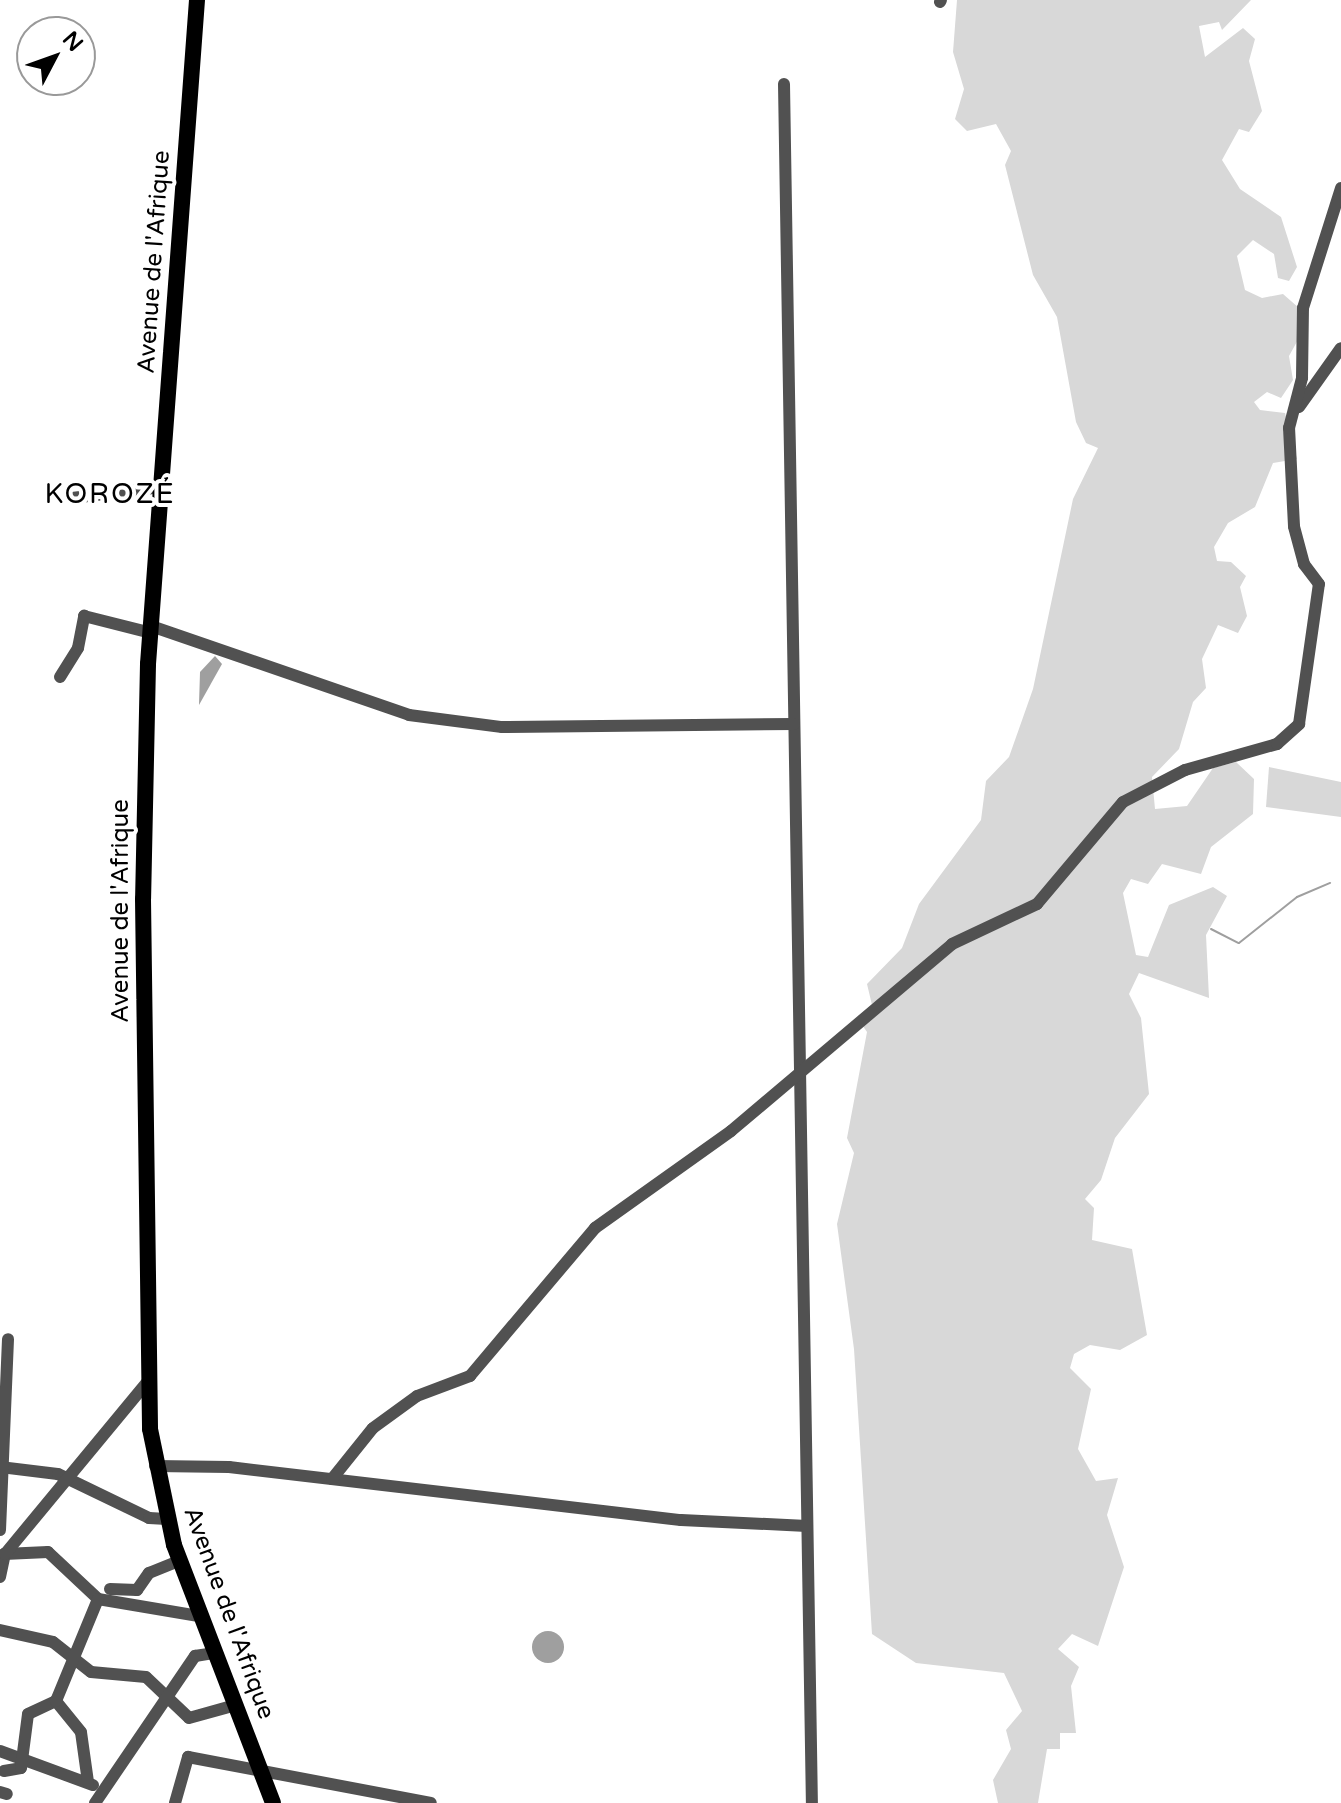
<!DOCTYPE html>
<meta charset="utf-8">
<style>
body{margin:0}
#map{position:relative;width:1341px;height:1803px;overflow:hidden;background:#fff;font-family:"Varela Round",sans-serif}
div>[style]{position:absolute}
.green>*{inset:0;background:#d8d8d8}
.water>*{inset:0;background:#9f9f9f}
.round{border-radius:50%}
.stream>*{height:2px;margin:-1px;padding:0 1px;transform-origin:1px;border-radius:1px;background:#9f9f9f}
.minor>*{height:12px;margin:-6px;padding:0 6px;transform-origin:6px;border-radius:6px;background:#515151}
.major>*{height:16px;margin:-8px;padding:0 8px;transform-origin:8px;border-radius:8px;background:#000}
span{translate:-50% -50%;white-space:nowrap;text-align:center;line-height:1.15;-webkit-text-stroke:8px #fff;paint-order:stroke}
.street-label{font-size:24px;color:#000}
.quarter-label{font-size:28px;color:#000;letter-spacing:2px}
.north{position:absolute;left:16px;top:16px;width:80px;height:80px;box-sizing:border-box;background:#fff;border:2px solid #999;border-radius:50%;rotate:49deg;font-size:22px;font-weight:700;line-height:32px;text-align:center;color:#000}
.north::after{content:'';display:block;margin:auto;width:28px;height:36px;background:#000;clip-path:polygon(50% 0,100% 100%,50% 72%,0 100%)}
</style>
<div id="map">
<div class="green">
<i style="clip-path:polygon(957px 0,1251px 0,1222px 30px,1219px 22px,1199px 26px,1205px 57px,1243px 28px,1255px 39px,1249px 61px,1262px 111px,1249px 132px,1239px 129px,1222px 160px,1240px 189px,1281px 217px,1297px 267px,1289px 281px,1278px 278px,1274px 254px,1253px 240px,1237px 256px,1245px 290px,1262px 298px,1283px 294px,1299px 308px,1299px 338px,1289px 356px,1293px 380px,1281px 398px,1267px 392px,1254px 402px,1260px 410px,1285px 413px,1297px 459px,1273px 463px,1255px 507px,1228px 523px,1214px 547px,1217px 561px,1231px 562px,1246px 576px,1240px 587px,1247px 616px,1238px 633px,1218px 625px,1202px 659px,1206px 688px,1193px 702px,1179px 749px,1152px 777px,1155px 809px,1187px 806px,1213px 768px,1236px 762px,1254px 779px,1253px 814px,1211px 847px,1201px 874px,1162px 864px,1148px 884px,1131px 879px,1123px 893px,1136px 955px,1148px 957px,1169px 905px,1213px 887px,1227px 896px,1206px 935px,1209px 998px,1139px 973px,1129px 994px,1141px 1018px,1149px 1094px,1115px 1138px,1101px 1180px,1085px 1199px,1094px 1208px,1092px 1240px,1132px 1249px,1147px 1335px,1120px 1350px,1090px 1345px,1074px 1354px,1070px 1368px,1091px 1389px,1078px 1449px,1096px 1481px,1118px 1478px,1107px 1515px,1124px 1567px,1098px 1646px,1072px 1634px,1058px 1649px,1079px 1667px,1071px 1686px,1076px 1733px,1060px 1733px,1060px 1749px,1047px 1749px,1038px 1803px,998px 1803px,993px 1780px,1011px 1749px,1006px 1730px,1022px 1711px,1004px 1673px,916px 1663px,872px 1634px,854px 1349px,837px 1224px,854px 1153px,847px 1138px,867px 1032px,858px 1019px,872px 1005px,867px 984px,902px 948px,919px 904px,981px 820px,986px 781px,1009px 757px,1033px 689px,1073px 499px,1098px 448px,1086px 443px,1076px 422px,1057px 317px,1033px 275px,1005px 165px,1011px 151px,996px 124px,967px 131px,955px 119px,964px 89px,953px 52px)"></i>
<i style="clip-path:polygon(1269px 767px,1341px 782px,1341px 817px,1266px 807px)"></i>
</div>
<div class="water">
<i style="clip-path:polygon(215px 656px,222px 664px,199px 705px,200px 672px)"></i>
<i class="round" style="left:532px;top:1631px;width:32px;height:32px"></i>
</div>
<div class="stream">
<i style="left:1211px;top:929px;width:31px;rotate:27deg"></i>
<i style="left:1239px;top:943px;width:74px;rotate:-38.4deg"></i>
<i style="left:1297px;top:897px;width:36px;rotate:-23deg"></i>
</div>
<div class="minor">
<i style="left:940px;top:2px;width:2px;rotate:-63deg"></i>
<i style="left:784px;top:84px;width:1719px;rotate:89.07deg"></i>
<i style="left:1299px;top:407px;width:72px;rotate:-54.6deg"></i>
<i style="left:72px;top:498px;width:90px;rotate:-7deg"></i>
<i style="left:151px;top:626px;width:273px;rotate:19deg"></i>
<i style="left:409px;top:715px;width:94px;rotate:7.4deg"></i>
<i style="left:502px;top:727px;width:292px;rotate:-0.6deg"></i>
<i style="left:60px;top:677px;width:34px;rotate:-58deg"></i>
<i style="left:78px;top:648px;width:33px;rotate:-79deg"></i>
<i style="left:84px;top:616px;width:69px;rotate:14.2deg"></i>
<i style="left:155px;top:1466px;width:74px;rotate:0.8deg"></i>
<i style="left:229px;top:1467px;width:455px;rotate:6.7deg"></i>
<i style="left:681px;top:1520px;width:126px;rotate:2.7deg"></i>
<i style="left:0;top:1467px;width:58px;rotate:6.9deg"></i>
<i style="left:58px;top:1474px;width:101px;rotate:25.8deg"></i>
<i style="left:149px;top:1518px;width:18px;rotate:3deg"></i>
<i style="left:332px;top:1479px;width:65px;rotate:-51.2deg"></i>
<i style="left:373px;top:1428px;width:54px;rotate:-36deg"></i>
<i style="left:417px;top:1396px;width:57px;rotate:-20.7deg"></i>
<i style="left:470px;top:1376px;width:194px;rotate:-49.8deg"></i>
<i style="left:595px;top:1228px;width:167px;rotate:-35.5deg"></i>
<i style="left:731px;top:1131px;width:289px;rotate:-40.2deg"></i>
<i style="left:952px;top:944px;width:94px;rotate:-25.2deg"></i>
<i style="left:1037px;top:904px;width:133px;rotate:-49.9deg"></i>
<i style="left:1123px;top:802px;width:70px;rotate:-27.3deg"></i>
<i style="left:1185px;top:770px;width:96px;rotate:-15.8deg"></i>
<i style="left:1277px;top:744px;width:30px;rotate:-42deg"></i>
<i style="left:1299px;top:724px;width:141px;rotate:-81.9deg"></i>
<i style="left:1319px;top:584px;width:25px;rotate:-127deg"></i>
<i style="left:1304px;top:564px;width:39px;rotate:-105deg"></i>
<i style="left:1294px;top:526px;width:98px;rotate:-92.9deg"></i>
<i style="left:1289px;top:428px;width:52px;rotate:-75.4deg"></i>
<i style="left:1302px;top:378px;width:70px;rotate:-89.2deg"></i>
<i style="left:1303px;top:308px;width:126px;rotate:-72.4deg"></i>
<i style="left:0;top:1530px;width:191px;rotate:-87.6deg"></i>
<i style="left:4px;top:1554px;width:44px;rotate:-2.6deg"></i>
<i style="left:48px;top:1552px;width:69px;rotate:43.2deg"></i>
<i style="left:98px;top:1599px;width:102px;rotate:9.6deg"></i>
<i style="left:0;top:1577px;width:24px;rotate:-78deg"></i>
<i style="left:5px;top:1554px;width:226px;rotate:-50.4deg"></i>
<i style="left:110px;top:1589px;width:27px;rotate:2deg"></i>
<i style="left:137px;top:1590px;width:21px;rotate:-55deg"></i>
<i style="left:149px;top:1573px;width:32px;rotate:-22deg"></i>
<i style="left:0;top:1630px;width:54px;rotate:12.8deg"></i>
<i style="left:53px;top:1642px;width:48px;rotate:38.3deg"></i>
<i style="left:91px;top:1672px;width:55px;rotate:5.2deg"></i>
<i style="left:146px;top:1677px;width:59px;rotate:43.6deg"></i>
<i style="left:189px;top:1718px;width:49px;rotate:-15.5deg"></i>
<i style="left:0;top:1751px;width:99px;rotate:20.1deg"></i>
<i style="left:4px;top:1771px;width:17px;rotate:-10deg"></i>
<i style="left:21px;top:1768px;width:54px;rotate:-82.6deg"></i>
<i style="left:28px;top:1714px;width:31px;rotate:-25deg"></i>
<i style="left:88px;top:1782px;width:50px;rotate:-98deg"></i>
<i style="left:81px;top:1732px;width:40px;rotate:-129deg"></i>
<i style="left:56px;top:1701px;width:110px;rotate:-67.6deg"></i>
<i style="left:0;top:1792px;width:7px;rotate:16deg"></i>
<i style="left:95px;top:1803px;width:178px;rotate:-55.8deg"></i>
<i style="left:195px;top:1656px;width:20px;rotate:-9deg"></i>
<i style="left:175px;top:1803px;width:48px;rotate:-74.2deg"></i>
<i style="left:188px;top:1757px;width:247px;rotate:10.7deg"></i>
</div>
<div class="major">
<i style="left:197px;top:0;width:666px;rotate:94.22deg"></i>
<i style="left:148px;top:664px;width:235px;rotate:91.2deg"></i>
<i style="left:143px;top:899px;width:530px;rotate:89.24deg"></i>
<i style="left:150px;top:1429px;width:118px;rotate:78.3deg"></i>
<i style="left:174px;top:1545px;width:276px;rotate:69deg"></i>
</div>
<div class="street-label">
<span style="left:154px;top:262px;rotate:-86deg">Avenue de l'Afrique</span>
<span style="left:121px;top:911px;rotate:-90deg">Avenue de l'Afrique</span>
<span style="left:229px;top:1613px;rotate:70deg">Avenue de l'Afrique</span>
</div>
<div class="quarter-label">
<span style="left:110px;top:494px">KOROZÉ</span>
</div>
<div class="north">N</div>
</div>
